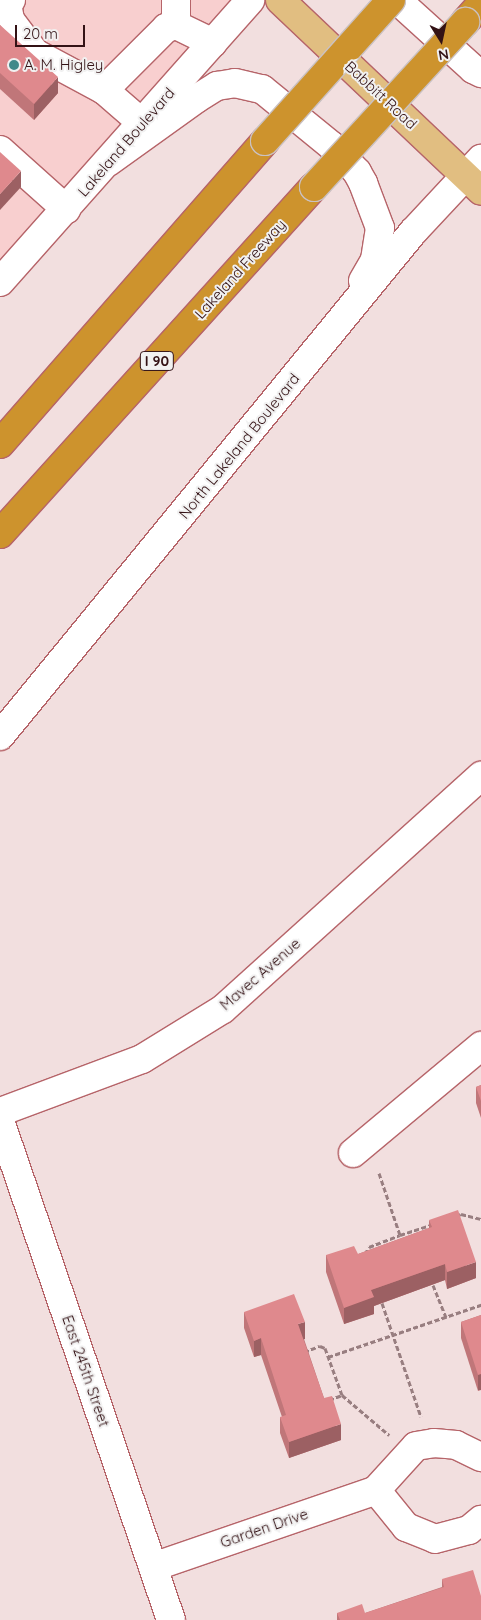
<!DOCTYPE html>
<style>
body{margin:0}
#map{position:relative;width:481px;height:1620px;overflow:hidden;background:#f2dfdf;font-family:Quicksand,sans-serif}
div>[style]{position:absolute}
.built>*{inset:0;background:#f8cfcf}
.path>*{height:3px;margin-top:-1.5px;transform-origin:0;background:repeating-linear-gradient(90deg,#987e80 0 5px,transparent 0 7.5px)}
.roads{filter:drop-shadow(1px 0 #b66469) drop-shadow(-1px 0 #b66469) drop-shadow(0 1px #b66469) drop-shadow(0 -1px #b66469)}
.minor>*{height:28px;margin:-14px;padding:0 14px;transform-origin:14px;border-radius:14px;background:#fff}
.major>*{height:28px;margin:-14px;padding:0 14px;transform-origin:14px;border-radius:14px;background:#e1be81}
.highway>*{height:28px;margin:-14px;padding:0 14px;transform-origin:14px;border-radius:14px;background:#cd932d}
.bridges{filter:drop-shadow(1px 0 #cac1c2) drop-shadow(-1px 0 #cac1c2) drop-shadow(0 1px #cac1c2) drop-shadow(0 -1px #cac1c2)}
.highway-bridge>*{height:28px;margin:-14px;padding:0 14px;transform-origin:14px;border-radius:14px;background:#cd932d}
.wall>*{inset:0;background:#c07679}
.shaded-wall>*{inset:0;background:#9c6063;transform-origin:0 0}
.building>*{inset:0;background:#df898d}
.dots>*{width:14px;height:14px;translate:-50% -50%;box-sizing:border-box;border:2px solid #f1f1f1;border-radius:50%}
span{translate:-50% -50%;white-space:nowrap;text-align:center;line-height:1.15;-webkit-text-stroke:4px #f1f1f1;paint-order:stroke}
.shield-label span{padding:1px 4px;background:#f1f1f1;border:1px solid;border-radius:4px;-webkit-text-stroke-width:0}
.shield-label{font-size:14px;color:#331215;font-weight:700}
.poi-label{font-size:15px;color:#331215}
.left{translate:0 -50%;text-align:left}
.street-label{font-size:15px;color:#331215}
.north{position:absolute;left:416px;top:15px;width:50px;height:50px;-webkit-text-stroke:4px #f1f1f1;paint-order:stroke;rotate:170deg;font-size:14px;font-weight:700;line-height:20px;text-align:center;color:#331215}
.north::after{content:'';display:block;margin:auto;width:18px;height:22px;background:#331215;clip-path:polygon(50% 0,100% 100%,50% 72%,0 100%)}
.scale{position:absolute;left:15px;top:25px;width:70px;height:22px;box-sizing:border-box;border:2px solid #331215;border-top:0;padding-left:6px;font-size:15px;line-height:18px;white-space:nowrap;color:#331215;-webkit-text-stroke:4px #f1f1f1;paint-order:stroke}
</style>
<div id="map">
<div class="built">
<i style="clip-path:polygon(0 0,250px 0,0 282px)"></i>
</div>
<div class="path">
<i style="left:379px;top:1173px;width:65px;rotate:71.3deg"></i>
<i style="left:400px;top:1235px;width:35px;rotate:-18deg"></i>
<i style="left:456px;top:1216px;width:5px;rotate:-22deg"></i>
<i style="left:461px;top:1214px;width:21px;rotate:14deg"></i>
<i style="left:365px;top:1254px;width:8px;rotate:-60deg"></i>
<i style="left:369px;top:1247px;width:33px;rotate:-21deg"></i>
<i style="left:433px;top:1285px;width:35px;rotate:68deg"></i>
<i style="left:382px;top:1303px;width:120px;rotate:71.1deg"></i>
<i style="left:304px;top:1352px;width:17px;rotate:-21deg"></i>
<i style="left:320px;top:1346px;width:5px;rotate:22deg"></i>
<i style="left:325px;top:1348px;width:50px;rotate:70.1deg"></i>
<i style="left:342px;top:1395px;width:62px;rotate:40.4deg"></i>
<i style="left:328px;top:1357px;width:162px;rotate:-18.8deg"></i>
<i style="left:329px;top:1400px;width:14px;rotate:-21deg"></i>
</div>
<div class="roads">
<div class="minor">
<i style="left:11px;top:0;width:6px;rotate:135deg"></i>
<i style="left:7px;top:4px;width:16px;rotate:79deg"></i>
<i style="left:10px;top:20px;width:41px;rotate:52.9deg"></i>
<i style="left:35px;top:53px;width:78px;rotate:28.2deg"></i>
<i style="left:397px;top:0;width:103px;rotate:42.2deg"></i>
<i style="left:473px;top:69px;width:9px;rotate:27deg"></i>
<i style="left:176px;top:25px;width:25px;rotate:-90deg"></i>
<i style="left:142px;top:123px;width:50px;rotate:-139deg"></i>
<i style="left:104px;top:90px;width:88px;rotate:-45deg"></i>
<i style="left:166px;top:28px;width:10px;rotate:-17deg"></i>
<i style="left:176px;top:25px;width:41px;rotate:25.9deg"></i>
<i style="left:0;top:150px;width:89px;rotate:41.8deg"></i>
<i style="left:108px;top:162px;width:108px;rotate:-35.6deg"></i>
<i style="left:196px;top:99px;width:25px;rotate:-32deg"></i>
<i style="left:217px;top:86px;width:18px;rotate:-9deg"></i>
<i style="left:235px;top:83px;width:28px;rotate:13deg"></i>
<i style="left:262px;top:89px;width:90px;rotate:39.2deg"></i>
<i style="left:332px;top:146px;width:36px;rotate:46deg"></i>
<i style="left:357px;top:172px;width:13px;rotate:61deg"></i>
<i style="left:363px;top:183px;width:48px;rotate:69.3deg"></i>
<i style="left:380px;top:228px;width:32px;rotate:99deg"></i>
<i style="left:375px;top:260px;width:24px;rotate:120deg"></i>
<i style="left:0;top:282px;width:377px;rotate:-48.4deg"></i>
<i style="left:0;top:736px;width:652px;rotate:-50.67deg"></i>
<i style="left:413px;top:232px;width:100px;rotate:-47deg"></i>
<i style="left:0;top:1112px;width:152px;rotate:-20.5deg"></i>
<i style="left:142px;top:1059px;width:95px;rotate:-31.7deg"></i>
<i style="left:223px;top:1009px;width:348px;rotate:-42.1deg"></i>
<i style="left:0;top:1121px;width:527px;rotate:71.08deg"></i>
<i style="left:353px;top:1153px;width:167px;rotate:-39.9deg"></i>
<i style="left:376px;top:1490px;width:48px;rotate:51deg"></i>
<i style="left:406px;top:1527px;width:31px;rotate:22deg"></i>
<i style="left:435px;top:1539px;width:35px;rotate:-15deg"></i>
<i style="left:469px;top:1530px;width:16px;rotate:-40deg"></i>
<i style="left:153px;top:1567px;width:236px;rotate:-19deg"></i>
<i style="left:376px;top:1490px;width:59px;rotate:-47.7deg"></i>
<i style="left:416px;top:1446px;width:18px;rotate:-9deg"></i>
<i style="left:434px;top:1443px;width:22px;rotate:5deg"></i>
<i style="left:456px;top:1445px;width:28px;rotate:26deg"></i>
</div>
<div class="major">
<i style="left:280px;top:0;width:277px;rotate:43.5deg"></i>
</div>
<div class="highway">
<i style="left:465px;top:22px;width:24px;rotate:-48deg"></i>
<i style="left:0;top:444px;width:403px;rotate:-48.8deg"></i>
<i style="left:0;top:534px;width:468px;rotate:-47.9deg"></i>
</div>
</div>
<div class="bridges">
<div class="highway-bridge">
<i style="left:265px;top:141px;width:189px;rotate:-48.2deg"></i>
<i style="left:314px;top:187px;width:224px;rotate:-47.5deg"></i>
</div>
</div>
<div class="wall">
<i style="clip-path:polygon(0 25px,58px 93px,34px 120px,0 89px)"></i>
<i style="clip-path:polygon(481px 1085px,481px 1118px,476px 1103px,476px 1087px)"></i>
<i style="clip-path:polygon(429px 1220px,476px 1278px,447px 1289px,445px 1280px,374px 1306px,374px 1314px,344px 1324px,326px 1272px,326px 1255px,358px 1254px,429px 1228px)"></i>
<i style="clip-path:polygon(244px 1312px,305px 1339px,304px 1339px,324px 1398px,341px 1440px,289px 1458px,280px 1433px,280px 1417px,282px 1417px,261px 1355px,254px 1357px,244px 1328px)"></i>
<i style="clip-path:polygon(481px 1315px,481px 1390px,478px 1391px,461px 1338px,461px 1322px)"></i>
<i style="clip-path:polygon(442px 1579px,481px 1620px,337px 1620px,337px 1613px,365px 1613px,442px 1587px)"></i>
</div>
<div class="shaded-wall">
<i style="clip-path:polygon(58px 77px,58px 93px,34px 120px,34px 104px)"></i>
<i style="clip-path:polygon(21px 171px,21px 187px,0 210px,0 194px)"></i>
<i style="clip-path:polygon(476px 1262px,476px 1278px,447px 1289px,447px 1272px)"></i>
<i style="clip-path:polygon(445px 1264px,445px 1280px,374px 1306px,374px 1314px,344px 1324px,344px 1308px,371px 1290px)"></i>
<i style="clip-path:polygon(305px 1322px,305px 1339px,298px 1341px,298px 1324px)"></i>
<i style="clip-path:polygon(261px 1338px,261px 1355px,254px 1357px,254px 1341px)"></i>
<i style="left:481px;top:1374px;width:16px;height:3px;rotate:90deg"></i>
<i style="clip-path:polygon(341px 1424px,341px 1440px,289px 1458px,289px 1442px)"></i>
</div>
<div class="building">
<i style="clip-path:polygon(0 25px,58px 77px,34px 104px,0 73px)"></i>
<i style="clip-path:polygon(0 152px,21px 171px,0 194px)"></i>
<i style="clip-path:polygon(481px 1085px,481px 1101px,476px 1087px)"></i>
<i style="clip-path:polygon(458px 1210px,476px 1262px,447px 1272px,445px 1264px,371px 1290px,374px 1297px,344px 1308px,326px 1255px,354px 1246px,358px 1254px,432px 1227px,429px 1220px)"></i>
<i style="clip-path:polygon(294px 1294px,305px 1322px,298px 1324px,324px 1398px,332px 1396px,341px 1424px,289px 1442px,280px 1417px,286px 1415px,261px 1338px,254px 1341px,244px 1312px)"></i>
<i style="clip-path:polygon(481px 1315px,481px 1374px,478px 1375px,461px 1322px)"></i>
<i style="clip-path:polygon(473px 1570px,481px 1596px,481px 1620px,340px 1620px,337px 1613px,362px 1604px,365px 1613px,444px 1587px,442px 1579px)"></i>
</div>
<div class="dots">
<i style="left:14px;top:65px;background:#41898a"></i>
</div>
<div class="shield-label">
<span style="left:157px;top:361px">I 90</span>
</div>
<div class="poi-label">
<span class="left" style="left:24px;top:65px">A. M. Higley</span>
</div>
<div class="street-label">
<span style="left:381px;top:95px;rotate:43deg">Babbitt Road</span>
<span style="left:126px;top:142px;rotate:-49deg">Lakeland Boulevard</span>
<span style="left:240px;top:269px;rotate:-48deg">Lakeland Freeway</span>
<span style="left:239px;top:446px;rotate:-51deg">North Lakeland Boulevard</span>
<span style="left:260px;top:974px;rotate:-41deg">Mavec Avenue</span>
<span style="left:86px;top:1371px;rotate:71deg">East 245th Street</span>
<span style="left:264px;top:1528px;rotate:-19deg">Garden Drive</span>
</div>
<div class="north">N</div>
<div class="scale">20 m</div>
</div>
